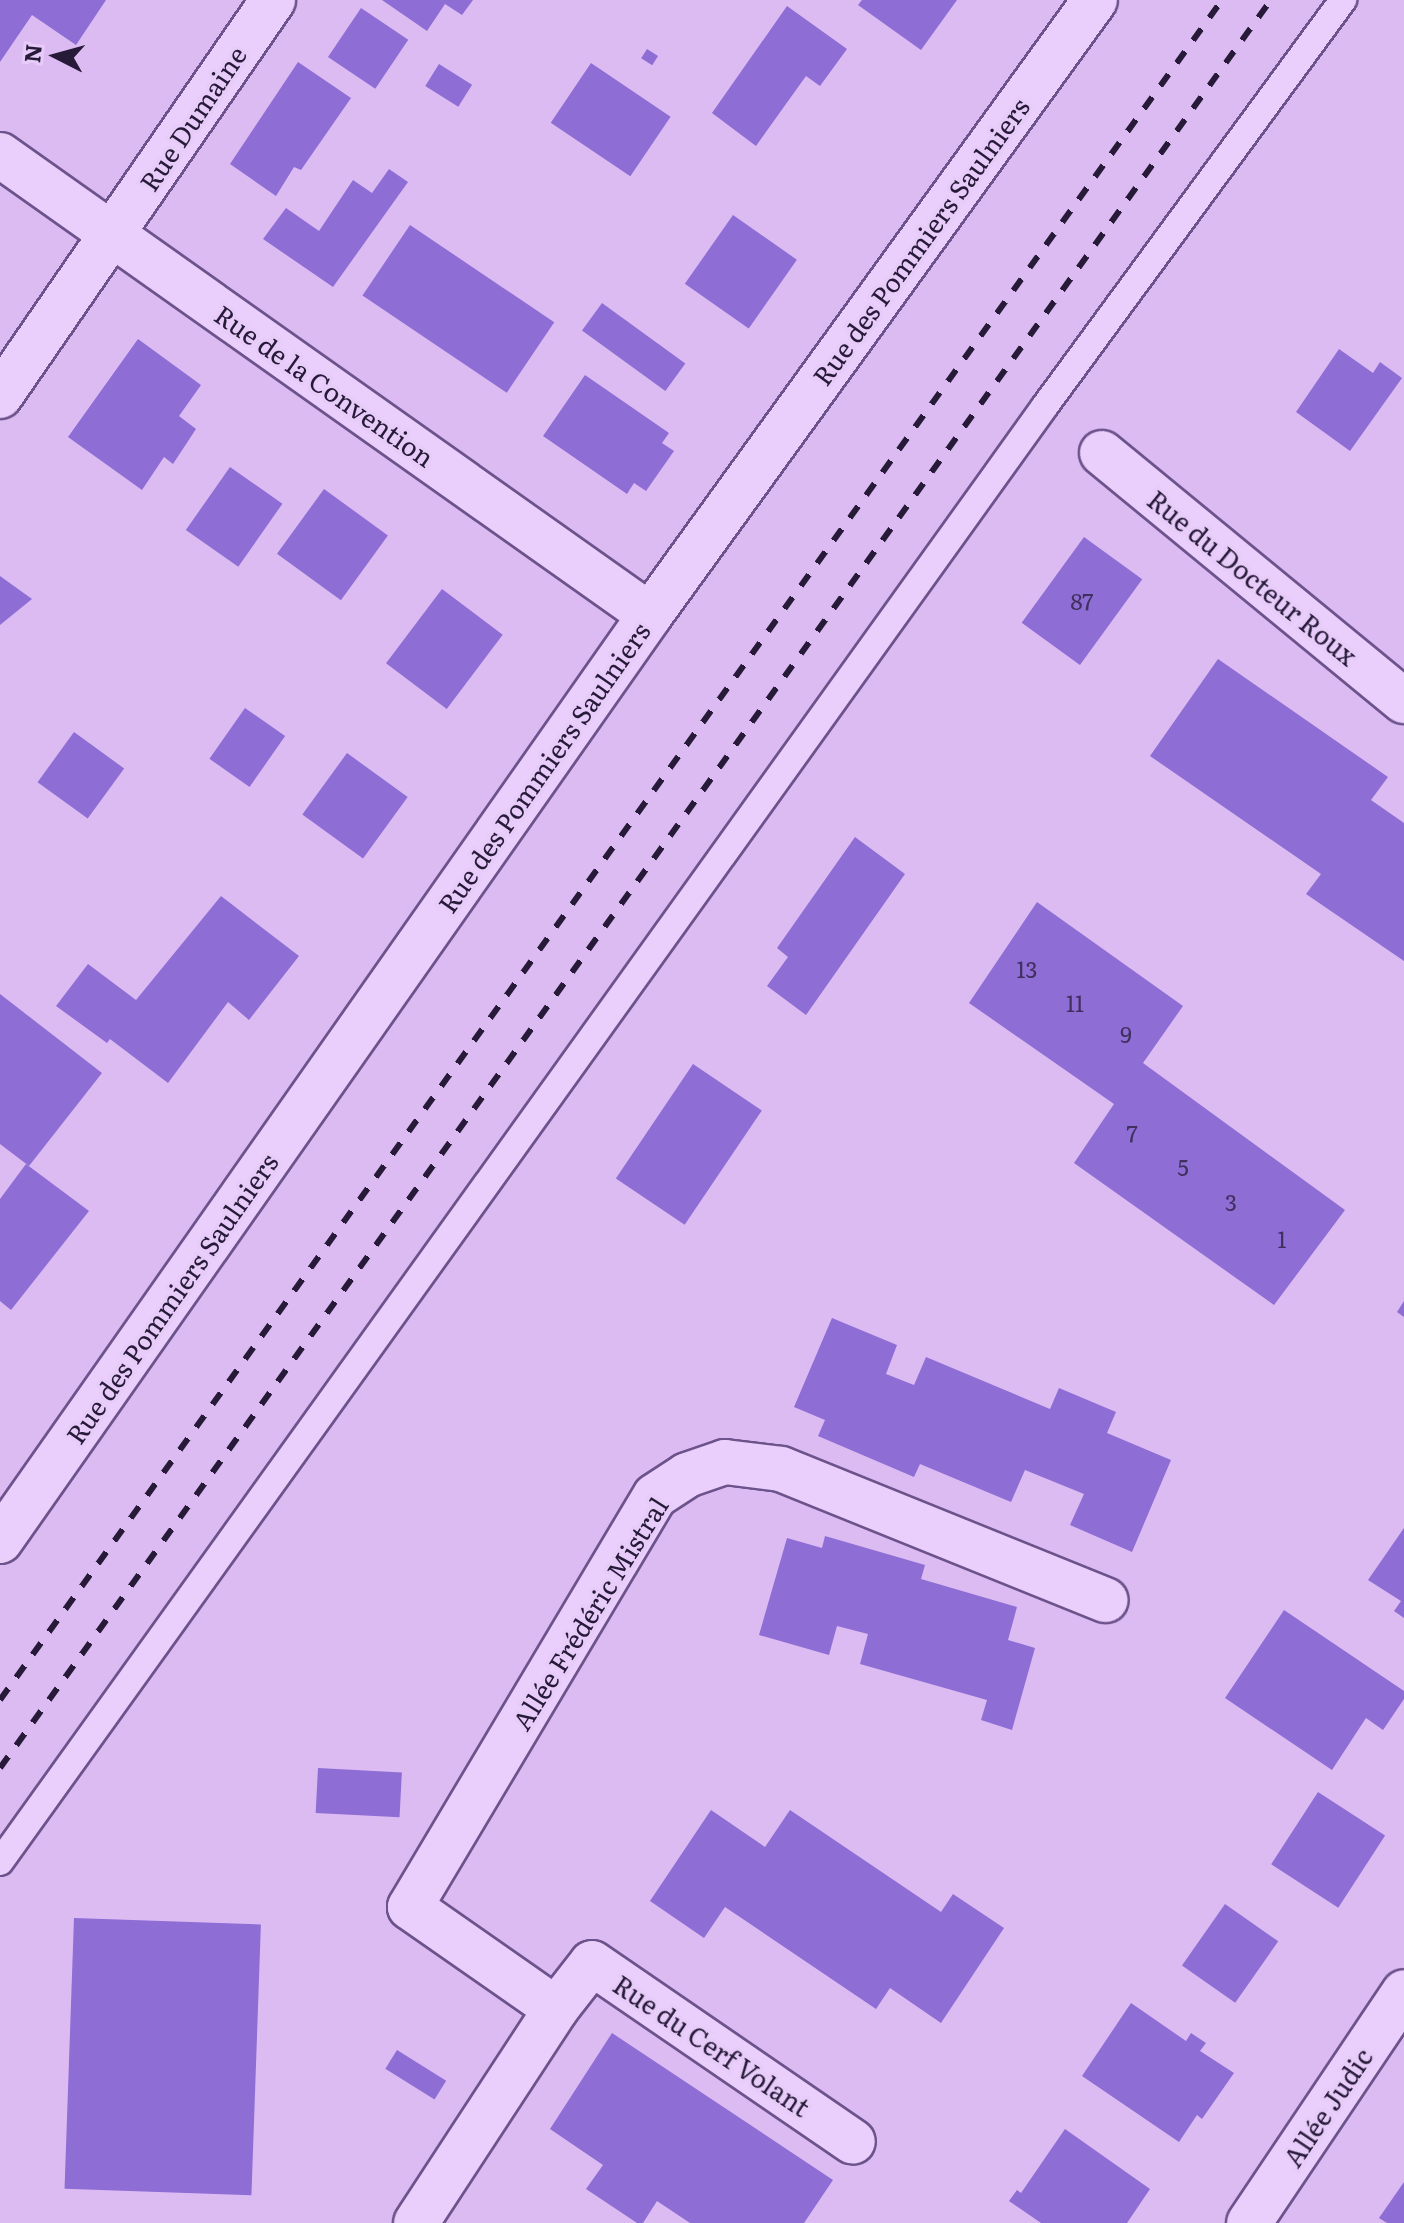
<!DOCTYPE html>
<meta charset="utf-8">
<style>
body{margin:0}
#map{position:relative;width:1404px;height:2223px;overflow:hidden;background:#dcbbf2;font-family:Literata,serif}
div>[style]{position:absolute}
.building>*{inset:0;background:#8e6dd5;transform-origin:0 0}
.roads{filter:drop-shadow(2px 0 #6c538b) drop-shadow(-2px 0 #6c538b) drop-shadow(0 2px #6c538b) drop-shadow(0 -2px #6c538b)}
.service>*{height:26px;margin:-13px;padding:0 13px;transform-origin:13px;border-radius:13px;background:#eacffc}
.minor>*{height:44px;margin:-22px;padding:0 22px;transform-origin:22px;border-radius:22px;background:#eacffc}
.rail>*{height:6px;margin-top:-3px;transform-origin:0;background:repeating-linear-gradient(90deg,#261a38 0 14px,transparent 0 28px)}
span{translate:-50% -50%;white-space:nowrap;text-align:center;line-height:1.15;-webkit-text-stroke:7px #e7cbf9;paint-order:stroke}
.number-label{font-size:22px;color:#402f5f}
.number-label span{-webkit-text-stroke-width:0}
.street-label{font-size:26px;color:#261a38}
.north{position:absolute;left:16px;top:16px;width:80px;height:80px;-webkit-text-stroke:6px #e7cbf9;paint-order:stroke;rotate:276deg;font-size:22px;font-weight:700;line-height:32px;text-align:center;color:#261a38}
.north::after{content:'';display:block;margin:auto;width:28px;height:36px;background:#261a38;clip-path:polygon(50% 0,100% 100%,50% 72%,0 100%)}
</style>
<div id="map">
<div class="building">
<i style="clip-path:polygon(0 0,106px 0,76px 45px,32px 15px,0 62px)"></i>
<i style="clip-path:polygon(382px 0,473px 0,462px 15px,445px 4px,427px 31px)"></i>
<i style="clip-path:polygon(862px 0,957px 0,921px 50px,858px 5px)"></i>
<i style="clip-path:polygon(787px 6px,847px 49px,820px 86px,806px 76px,756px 146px,712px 113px)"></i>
<i style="left:361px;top:8px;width:57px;height:59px;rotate:34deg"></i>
<i style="left:647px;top:49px;width:13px;height:11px;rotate:32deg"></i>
<i style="clip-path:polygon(298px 62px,351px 98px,301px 170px,294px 167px,276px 196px,230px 164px)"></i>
<i style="left:591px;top:63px;width:96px;height:72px;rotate:34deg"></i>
<i style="left:439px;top:64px;width:39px;height:26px;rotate:32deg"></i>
<i style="clip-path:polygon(389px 169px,408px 182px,333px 287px,263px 239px,286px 208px,319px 231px,353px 180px,372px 193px)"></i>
<i style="left:733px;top:215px;width:78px;height:84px;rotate:35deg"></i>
<i style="left:410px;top:225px;width:174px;height:85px;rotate:34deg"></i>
<i style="left:602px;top:303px;width:103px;height:34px;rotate:36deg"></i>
<i style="clip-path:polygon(138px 339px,201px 385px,179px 416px,196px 429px,173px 464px,164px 457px,142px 490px,68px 437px)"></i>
<i style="clip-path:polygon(1339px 349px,1373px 373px,1380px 362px,1402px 378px,1350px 451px,1296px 412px)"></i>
<i style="clip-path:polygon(585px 375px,669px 433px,662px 443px,674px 451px,646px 491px,634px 483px,627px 494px,543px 436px)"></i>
<i style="left:230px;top:467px;width:64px;height:77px;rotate:35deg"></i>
<i style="left:324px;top:489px;width:79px;height:80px;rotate:36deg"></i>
<i style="left:1084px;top:537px;width:72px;height:106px;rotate:36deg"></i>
<i style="clip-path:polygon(0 576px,32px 599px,0 625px)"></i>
<i style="left:442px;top:589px;width:76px;height:93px;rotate:37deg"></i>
<i style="clip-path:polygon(1218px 659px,1388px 777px,1371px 800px,1404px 823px,1404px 961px,1306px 894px,1321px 874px,1150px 756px)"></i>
<i style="left:245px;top:708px;width:49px;height:62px;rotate:35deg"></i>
<i style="left:74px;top:732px;width:62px;height:62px;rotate:36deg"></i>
<i style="left:347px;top:753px;width:75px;height:76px;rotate:36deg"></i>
<i style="clip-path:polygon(855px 837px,905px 874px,806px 1015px,767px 986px,788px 957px,777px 948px)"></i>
<i style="clip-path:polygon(221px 896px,299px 956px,249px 1020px,228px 1002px,168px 1083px,110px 1039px,107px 1043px,56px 1006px,88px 964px,136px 1000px)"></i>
<i style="clip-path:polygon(1037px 902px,1183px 1006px,1143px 1063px,1345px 1210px,1274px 1305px,1074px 1163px,1114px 1104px,969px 1003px)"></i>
<i style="clip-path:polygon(0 994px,102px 1073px,29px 1166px,0 1144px)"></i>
<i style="left:693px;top:1064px;width:83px;height:138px;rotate:34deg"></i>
<i style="clip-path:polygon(26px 1164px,89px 1211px,11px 1310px,0 1301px,0 1199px)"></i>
<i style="clip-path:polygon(1404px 1301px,1404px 1317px,1397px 1312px)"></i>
<i style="clip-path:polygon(832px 1318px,897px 1345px,886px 1374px,914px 1385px,926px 1357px,1050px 1409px,1059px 1388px,1116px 1412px,1107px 1433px,1171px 1460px,1132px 1552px,1070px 1525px,1084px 1494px,1025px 1470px,1011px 1502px,920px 1464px,914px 1477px,818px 1436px,825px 1420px,794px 1407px)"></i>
<i style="clip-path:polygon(1404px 1528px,1404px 1618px,1394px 1611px,1401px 1601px,1368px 1580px)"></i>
<i style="clip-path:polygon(825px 1536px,925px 1565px,921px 1579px,1017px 1607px,1008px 1640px,1035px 1648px,1012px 1730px,981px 1720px,987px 1700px,860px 1664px,868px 1634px,837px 1626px,829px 1655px,759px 1635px,787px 1538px,822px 1548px)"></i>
<i style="clip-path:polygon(1284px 1610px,1404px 1691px,1404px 1699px,1383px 1730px,1366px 1718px,1332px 1770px,1225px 1698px)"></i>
<i style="left:318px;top:1768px;width:84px;height:45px;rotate:3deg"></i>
<i style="left:1318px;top:1792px;width:80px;height:86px;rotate:33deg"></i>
<i style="clip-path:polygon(711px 1810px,765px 1847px,790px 1810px,941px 1912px,953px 1894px,1004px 1928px,941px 2023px,890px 1988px,876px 2009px,725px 1907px,704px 1938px,650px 1901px)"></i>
<i style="left:1225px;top:1904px;width:65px;height:75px;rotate:35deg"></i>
<i style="left:74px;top:1918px;width:187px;height:271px;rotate:2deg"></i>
<i style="clip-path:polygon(1131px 2003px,1186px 2041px,1191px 2033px,1206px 2043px,1200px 2051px,1234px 2073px,1202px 2119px,1197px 2115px,1179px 2142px,1082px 2076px)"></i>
<i style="clip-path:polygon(612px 2033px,833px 2180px,804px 2223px,690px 2223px,657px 2201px,643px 2223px,637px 2223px,586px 2189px,603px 2165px,550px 2129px)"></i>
<i style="left:397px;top:2050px;width:58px;height:22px;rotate:32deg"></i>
<i style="clip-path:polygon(1065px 2129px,1150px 2189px,1127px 2223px,1041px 2223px,1009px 2201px,1017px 2190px,1021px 2193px)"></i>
<i style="clip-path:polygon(1404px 2182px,1404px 2223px,1387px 2223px,1379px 2218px)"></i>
</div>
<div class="roads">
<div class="service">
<i style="left:0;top:1862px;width:1792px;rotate:-54.33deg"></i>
<i style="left:1045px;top:406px;width:504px;rotate:-53.72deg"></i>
</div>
<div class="minor">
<i style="left:0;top:155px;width:796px;rotate:35.29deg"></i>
<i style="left:0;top:396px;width:481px;rotate:-55.4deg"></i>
<i style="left:1102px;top:453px;width:391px;rotate:39.4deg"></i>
<i style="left:0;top:1541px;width:1131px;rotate:-54.93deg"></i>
<i style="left:650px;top:615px;width:759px;rotate:-54.11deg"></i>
<i style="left:556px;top:2009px;width:178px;rotate:-145.1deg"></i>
<i style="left:410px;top:1907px;width:478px;rotate:-59.2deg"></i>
<i style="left:655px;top:1496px;width:38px;rotate:-33deg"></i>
<i style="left:687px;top:1475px;width:40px;rotate:-18.9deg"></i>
<i style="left:725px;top:1462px;width:56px;rotate:7.1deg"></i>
<i style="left:781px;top:1469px;width:350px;rotate:22deg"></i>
<i style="left:416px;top:2223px;width:256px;rotate:-56.8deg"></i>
<i style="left:556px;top:2009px;width:58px;rotate:-52deg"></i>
<i style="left:592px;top:1963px;width:316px;rotate:34.4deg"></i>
<i style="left:1249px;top:2223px;width:278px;rotate:-56.1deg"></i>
</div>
</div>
<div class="rail">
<i style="left:0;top:1700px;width:2094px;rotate:-54.29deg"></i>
<i style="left:0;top:1768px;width:2177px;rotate:-54.29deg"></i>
</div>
<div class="number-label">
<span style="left:1082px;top:601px">87</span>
<span style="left:1027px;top:969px">13</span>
<span style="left:1075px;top:1003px">11</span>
<span style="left:1126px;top:1034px">9</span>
<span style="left:1132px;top:1133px">7</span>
<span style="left:1183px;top:1167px">5</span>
<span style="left:1231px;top:1202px">3</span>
<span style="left:1282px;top:1239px">1</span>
</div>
<div class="street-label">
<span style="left:192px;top:118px;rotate:-56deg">Rue Dumaine</span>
<span style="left:920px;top:241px;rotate:-54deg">Rue des Pommiers Saulniers</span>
<span style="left:325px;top:385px;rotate:35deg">Rue de la Convention</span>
<span style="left:1253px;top:577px;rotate:39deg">Rue du Docteur Roux</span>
<span style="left:543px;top:767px;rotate:-55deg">Rue des Pommiers Saulniers</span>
<span style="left:171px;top:1298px;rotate:-55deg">Rue des Pommiers Saulniers</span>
<span style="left:589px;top:1613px;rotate:-58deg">Allée Frédéric Mistral</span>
<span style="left:712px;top:2045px;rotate:34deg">Rue du Cerf Volant</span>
<span style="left:1327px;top:2107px;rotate:-56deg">Allée Judic</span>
</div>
<div class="north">N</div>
</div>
